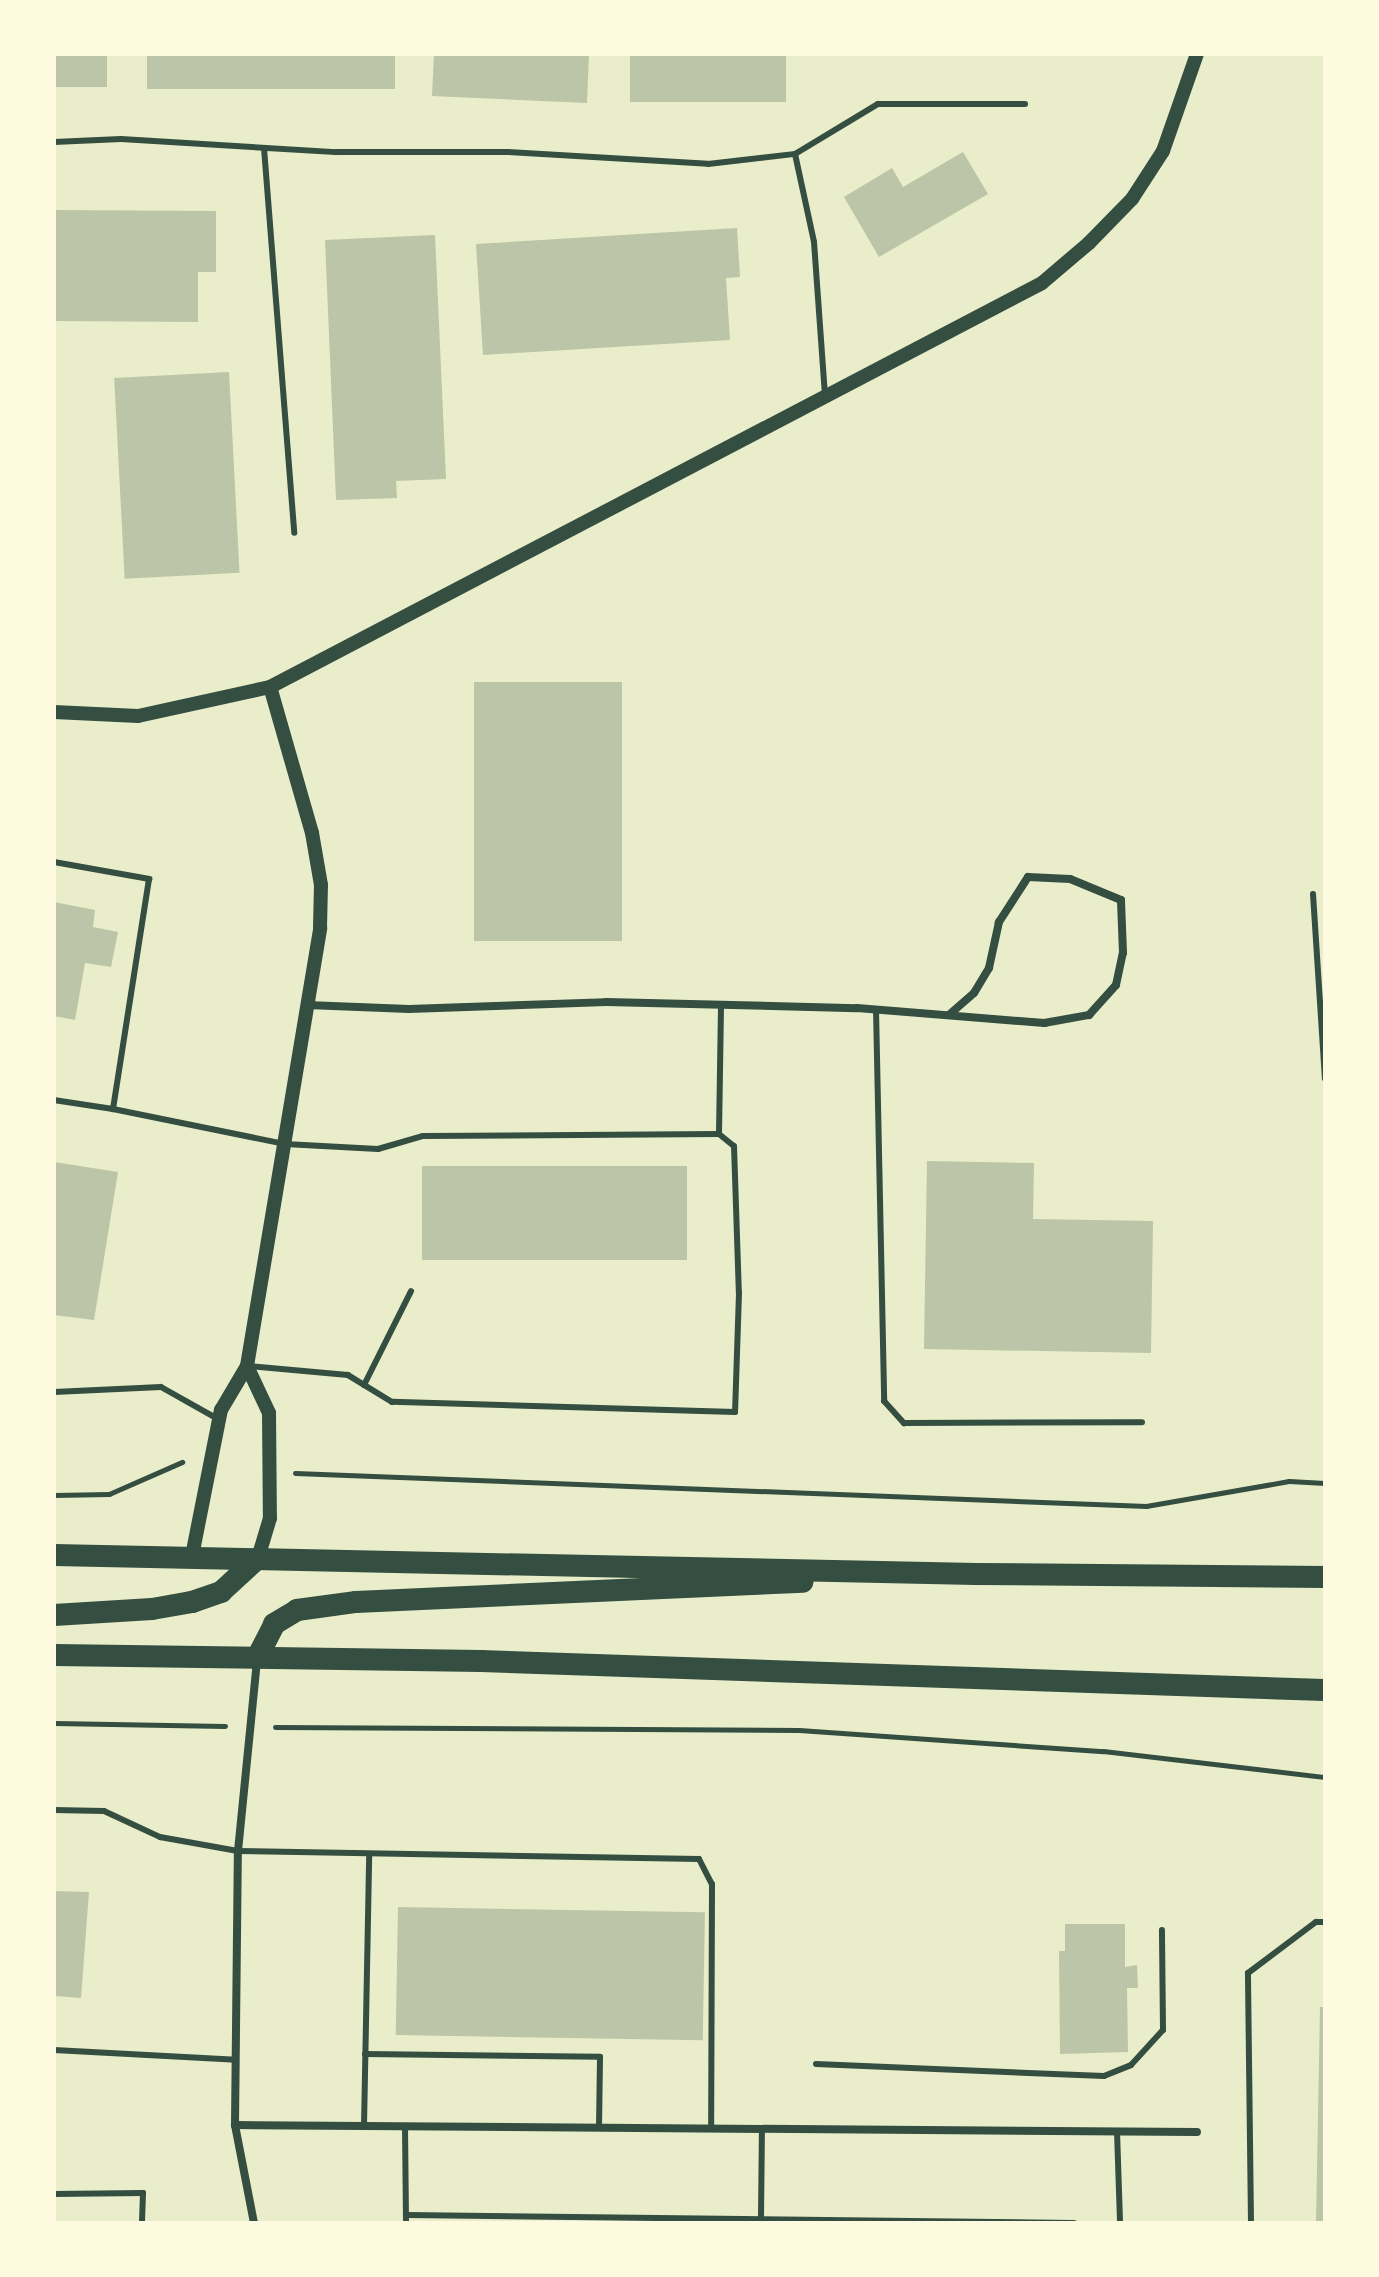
<!DOCTYPE html>
<style>
body{margin:0}
#map{position:relative;width:1379px;height:2277px;overflow:hidden;background:#e9edc9;font-family:Roboto,sans-serif}
div>[style]{position:absolute}
.building>*{inset:0;background:#bcc5a7;transform-origin:0 0}
.path>*{height:5px;margin:-2.5px;padding:0 2.5px;transform-origin:2.5px;border-radius:2.5px;background:#344e41}
.service>*{height:6px;margin:-3px;padding:0 3px;transform-origin:3px;border-radius:3px;background:#344e41}
.minor>*{height:8px;margin:-4px;padding:0 4px;transform-origin:4px;border-radius:4px;background:#344e41}
.tertiary>*{height:14px;margin:-7px;padding:0 7px;transform-origin:7px;border-radius:7px;background:#344e41}
.trunk>*{height:22px;margin:-11px;padding:0 11px;transform-origin:11px;border-radius:11px;background:#344e41}
span{translate:-50% -50%;white-space:nowrap;text-align:center;line-height:1.15;-webkit-text-stroke:8px #fefae0;paint-order:stroke}
.frame{position:absolute;inset:0;border:56px solid #fefae0;pointer-events:none}
</style>
<div id="map">
<div class="building">
<i style="left:54px;top:54px;width:53px;height:33px"></i>
<i style="left:147px;top:54px;width:248px;height:35px"></i>
<i style="clip-path:polygon(434px 54px,589px 54px,587px 103px,432px 96px)"></i>
<i style="left:630px;top:54px;width:156px;height:48px"></i>
<i style="clip-path:polygon(963px 152px,988px 194px,879px 257px,844px 197px,892px 168px,903px 187px)"></i>
<i style="clip-path:polygon(54px 210px,216px 211px,216px 272px,198px 272px,198px 322px,54px 321px)"></i>
<i style="clip-path:polygon(737px 228px,740px 277px,726px 278px,730px 340px,483px 355px,476px 244px)"></i>
<i style="clip-path:polygon(435px 235px,446px 479px,396px 481px,397px 498px,336px 500px,325px 240px)"></i>
<i style="left:229px;top:372px;width:201px;height:115px;rotate:87deg"></i>
<i style="left:474px;top:682px;width:148px;height:259px"></i>
<i style="clip-path:polygon(54px 902px,95px 910px,93px 927px,118px 932px,111px 967px,85px 963px,75px 1020px,54px 1016px)"></i>
<i style="clip-path:polygon(927px 1161px,1034px 1163px,1033px 1219px,1153px 1221px,1151px 1353px,924px 1349px)"></i>
<i style="clip-path:polygon(54px 1162px,118px 1172px,94px 1320px,54px 1315px)"></i>
<i style="left:422px;top:1166px;width:265px;height:94px"></i>
<i style="clip-path:polygon(54px 1891px,89px 1892px,81px 1998px,54px 1996px)"></i>
<i style="left:398px;top:1907px;width:307px;height:128px;rotate:1deg"></i>
<i style="clip-path:polygon(1065px 1924px,1125px 1924px,1125px 1967px,1137px 1965px,1138px 1988px,1127px 1988px,1128px 2052px,1060px 2054px,1059px 1951px,1065px 1951px)"></i>
<i style="clip-path:polygon(1320px 2007px,1325px 2007px,1325px 2223px,1316px 2223px)"></i>
</div>
<div class="path">
<i style="left:295px;top:1473px;width:852px;rotate:2.22deg"></i>
<i style="left:1146px;top:1506px;width:145px;rotate:-9.9deg"></i>
<i style="left:1289px;top:1481px;width:36px;rotate:3deg"></i>
<i style="left:54px;top:1495px;width:55px;rotate:-1deg"></i>
<i style="left:109px;top:1494px;width:80px;rotate:-23.7deg"></i>
<i style="left:54px;top:1723px;width:171px;rotate:1deg"></i>
<i style="left:275px;top:1727px;width:524px;rotate:0.33deg"></i>
<i style="left:799px;top:1730px;width:305px;rotate:4deg"></i>
<i style="left:1103px;top:1751px;width:224px;rotate:6.7deg"></i>
</div>
<div class="service">
<i style="left:54px;top:142px;width:67px;rotate:-2.6deg"></i>
<i style="left:121px;top:139px;width:215px;rotate:3.5deg"></i>
<i style="left:336px;top:152px;width:172px"></i>
<i style="left:508px;top:152px;width:200px;rotate:3.4deg"></i>
<i style="left:708px;top:164px;width:88px;rotate:-6.6deg"></i>
<i style="left:795px;top:154px;width:97px;rotate:-31.1deg"></i>
<i style="left:878px;top:104px;width:147px"></i>
<i style="left:264px;top:148px;width:386px;rotate:85.5deg"></i>
<i style="left:795px;top:154px;width:90px;rotate:77.8deg"></i>
<i style="left:814px;top:242px;width:154px;rotate:85.9deg"></i>
<i style="left:54px;top:862px;width:97px;rotate:10.1deg"></i>
<i style="left:149px;top:879px;width:233px;rotate:98.9deg"></i>
<i style="left:113px;top:1109px;width:60px;rotate:-171.3deg"></i>
<i style="left:1313px;top:894px;width:185px;rotate:86.3deg"></i>
<i style="left:876px;top:1009px;width:392px;rotate:88.8deg"></i>
<i style="left:884px;top:1401px;width:30px;rotate:48deg"></i>
<i style="left:904px;top:1423px;width:238px;rotate:-0.2deg"></i>
<i style="left:113px;top:1109px;width:176px;rotate:11.5deg"></i>
<i style="left:285px;top:1144px;width:93px;rotate:3.1deg"></i>
<i style="left:378px;top:1149px;width:47px;rotate:-16.1deg"></i>
<i style="left:423px;top:1136px;width:296px;rotate:-0.4deg"></i>
<i style="left:719px;top:1134px;width:19px;rotate:39deg"></i>
<i style="left:734px;top:1146px;width:147px;rotate:88.1deg"></i>
<i style="left:739px;top:1293px;width:119px;rotate:91.9deg"></i>
<i style="left:735px;top:1412px;width:343px;rotate:-178.3deg"></i>
<i style="left:392px;top:1402px;width:52px;rotate:-148.5deg"></i>
<i style="left:348px;top:1375px;width:101px;rotate:-174.9deg"></i>
<i style="left:719px;top:1134px;width:129px;rotate:-89.1deg"></i>
<i style="left:364px;top:1385px;width:105px;rotate:-63.4deg"></i>
<i style="left:54px;top:1392px;width:107px;rotate:-2.7deg"></i>
<i style="left:161px;top:1387px;width:65px;rotate:29.3deg"></i>
<i style="left:54px;top:1810px;width:50px;rotate:1.1deg"></i>
<i style="left:104px;top:1811px;width:62px;rotate:24.9deg"></i>
<i style="left:160px;top:1837px;width:79px;rotate:10.2deg"></i>
<i style="left:238px;top:1851px;width:461px;rotate:1deg"></i>
<i style="left:699px;top:1859px;width:28px;rotate:63deg"></i>
<i style="left:712px;top:1884px;width:245px;rotate:90.2deg"></i>
<i style="left:54px;top:2050px;width:182px;rotate:3.1deg"></i>
<i style="left:365px;top:2054px;width:235px;rotate:0.7deg"></i>
<i style="left:600px;top:2057px;width:71px;rotate:90.8deg"></i>
<i style="left:816px;top:2064px;width:288px;rotate:2.4deg"></i>
<i style="left:1104px;top:2076px;width:29px;rotate:-22deg"></i>
<i style="left:1131px;top:2065px;width:47px;rotate:-47.6deg"></i>
<i style="left:1163px;top:2030px;width:100px;rotate:-90.6deg"></i>
<i style="left:364px;top:2126px;width:271px;rotate:-88.9deg"></i>
<i style="left:405px;top:2126px;width:97px;rotate:89.4deg"></i>
<i style="left:1117px;top:2131px;width:92px;rotate:88.1deg"></i>
<i style="left:54px;top:2194px;width:89px;rotate:-0.6deg"></i>
<i style="left:143px;top:2193px;width:30px;rotate:92deg"></i>
<i style="left:406px;top:2215px;width:668px;rotate:0.69deg"></i>
<i style="left:761px;top:2218px;width:89px;rotate:-89.4deg"></i>
<i style="left:1251px;top:2223px;width:250px;rotate:-90.7deg"></i>
<i style="left:1248px;top:1973px;width:85px;rotate:-36.9deg"></i>
<i style="left:1316px;top:1922px;width:9px"></i>
</div>
<div class="minor">
<i style="left:307px;top:1005px;width:102px;rotate:2.2deg"></i>
<i style="left:409px;top:1009px;width:197px;rotate:-2deg"></i>
<i style="left:606px;top:1002px;width:251px;rotate:1.4deg"></i>
<i style="left:857px;top:1008px;width:188px;rotate:4.6deg"></i>
<i style="left:1044px;top:1023px;width:46px;rotate:-10.1deg"></i>
<i style="left:1089px;top:1015px;width:40px;rotate:-48deg"></i>
<i style="left:1116px;top:985px;width:33px;rotate:-78deg"></i>
<i style="left:1123px;top:953px;width:53px;rotate:-92.2deg"></i>
<i style="left:1121px;top:900px;width:55px;rotate:-157.6deg"></i>
<i style="left:1070px;top:879px;width:42px;rotate:-177.3deg"></i>
<i style="left:1028px;top:877px;width:54px;rotate:122.8deg"></i>
<i style="left:999px;top:922px;width:47px;rotate:102.3deg"></i>
<i style="left:989px;top:968px;width:29px;rotate:121deg"></i>
<i style="left:974px;top:993px;width:33px;rotate:139deg"></i>
<i style="left:235px;top:2125px;width:962px;rotate:0.42deg"></i>
<i style="left:254px;top:2223px;width:100px;rotate:-101deg"></i>
<i style="left:235px;top:2125px;width:274px;rotate:-89.4deg"></i>
<i style="left:238px;top:1851px;width:193px;rotate:-84.3deg"></i>
</div>
<div class="tertiary">
<i style="left:54px;top:712px;width:84px;rotate:2.7deg"></i>
<i style="left:138px;top:716px;width:135px;rotate:-12.4deg"></i>
<i style="left:270px;top:687px;width:871px;rotate:-27.62deg"></i>
<i style="left:1042px;top:283px;width:62px;rotate:-40.4deg"></i>
<i style="left:1089px;top:243px;width:62px;rotate:-45.7deg"></i>
<i style="left:1132px;top:199px;width:57px;rotate:-57.1deg"></i>
<i style="left:1163px;top:151px;width:103px;rotate:-70.7deg"></i>
<i style="left:247px;top:1366px;width:52px;rotate:64.9deg"></i>
<i style="left:269px;top:1413px;width:105px;rotate:89.5deg"></i>
<i style="left:270px;top:1518px;width:42px;rotate:106.7deg"></i>
<i style="left:192px;top:1556px;width:149px;rotate:-78.8deg"></i>
<i style="left:221px;top:1410px;width:51px;rotate:-59.4deg"></i>
<i style="left:247px;top:1366px;width:444px;rotate:-80.5deg"></i>
<i style="left:320px;top:928px;width:43px;rotate:-88.7deg"></i>
<i style="left:321px;top:885px;width:53px;rotate:-99.8deg"></i>
<i style="left:312px;top:833px;width:152px;rotate:-106deg"></i>
</div>
<div class="trunk">
<i style="left:54px;top:1555px;width:922px;rotate:1.18deg"></i>
<i style="left:976px;top:1574px;width:349px;rotate:0.5deg"></i>
<i style="left:54px;top:1615px;width:98px;rotate:-3.5deg"></i>
<i style="left:152px;top:1609px;width:41px;rotate:-9.9deg"></i>
<i style="left:192px;top:1602px;width:31px;rotate:-19deg"></i>
<i style="left:221px;top:1592px;width:50px;rotate:-42.6deg"></i>
<i style="left:54px;top:1655px;width:427px;rotate:0.8deg"></i>
<i style="left:481px;top:1661px;width:844px;rotate:1.97deg"></i>
<i style="left:257px;top:1658px;width:38px;rotate:-63deg"></i>
<i style="left:274px;top:1624px;width:27px;rotate:-31deg"></i>
<i style="left:297px;top:1610px;width:60px;rotate:-7.7deg"></i>
<i style="left:356px;top:1602px;width:447px;rotate:-2.6deg"></i>
</div>
<div class="frame"></div>
</div>
